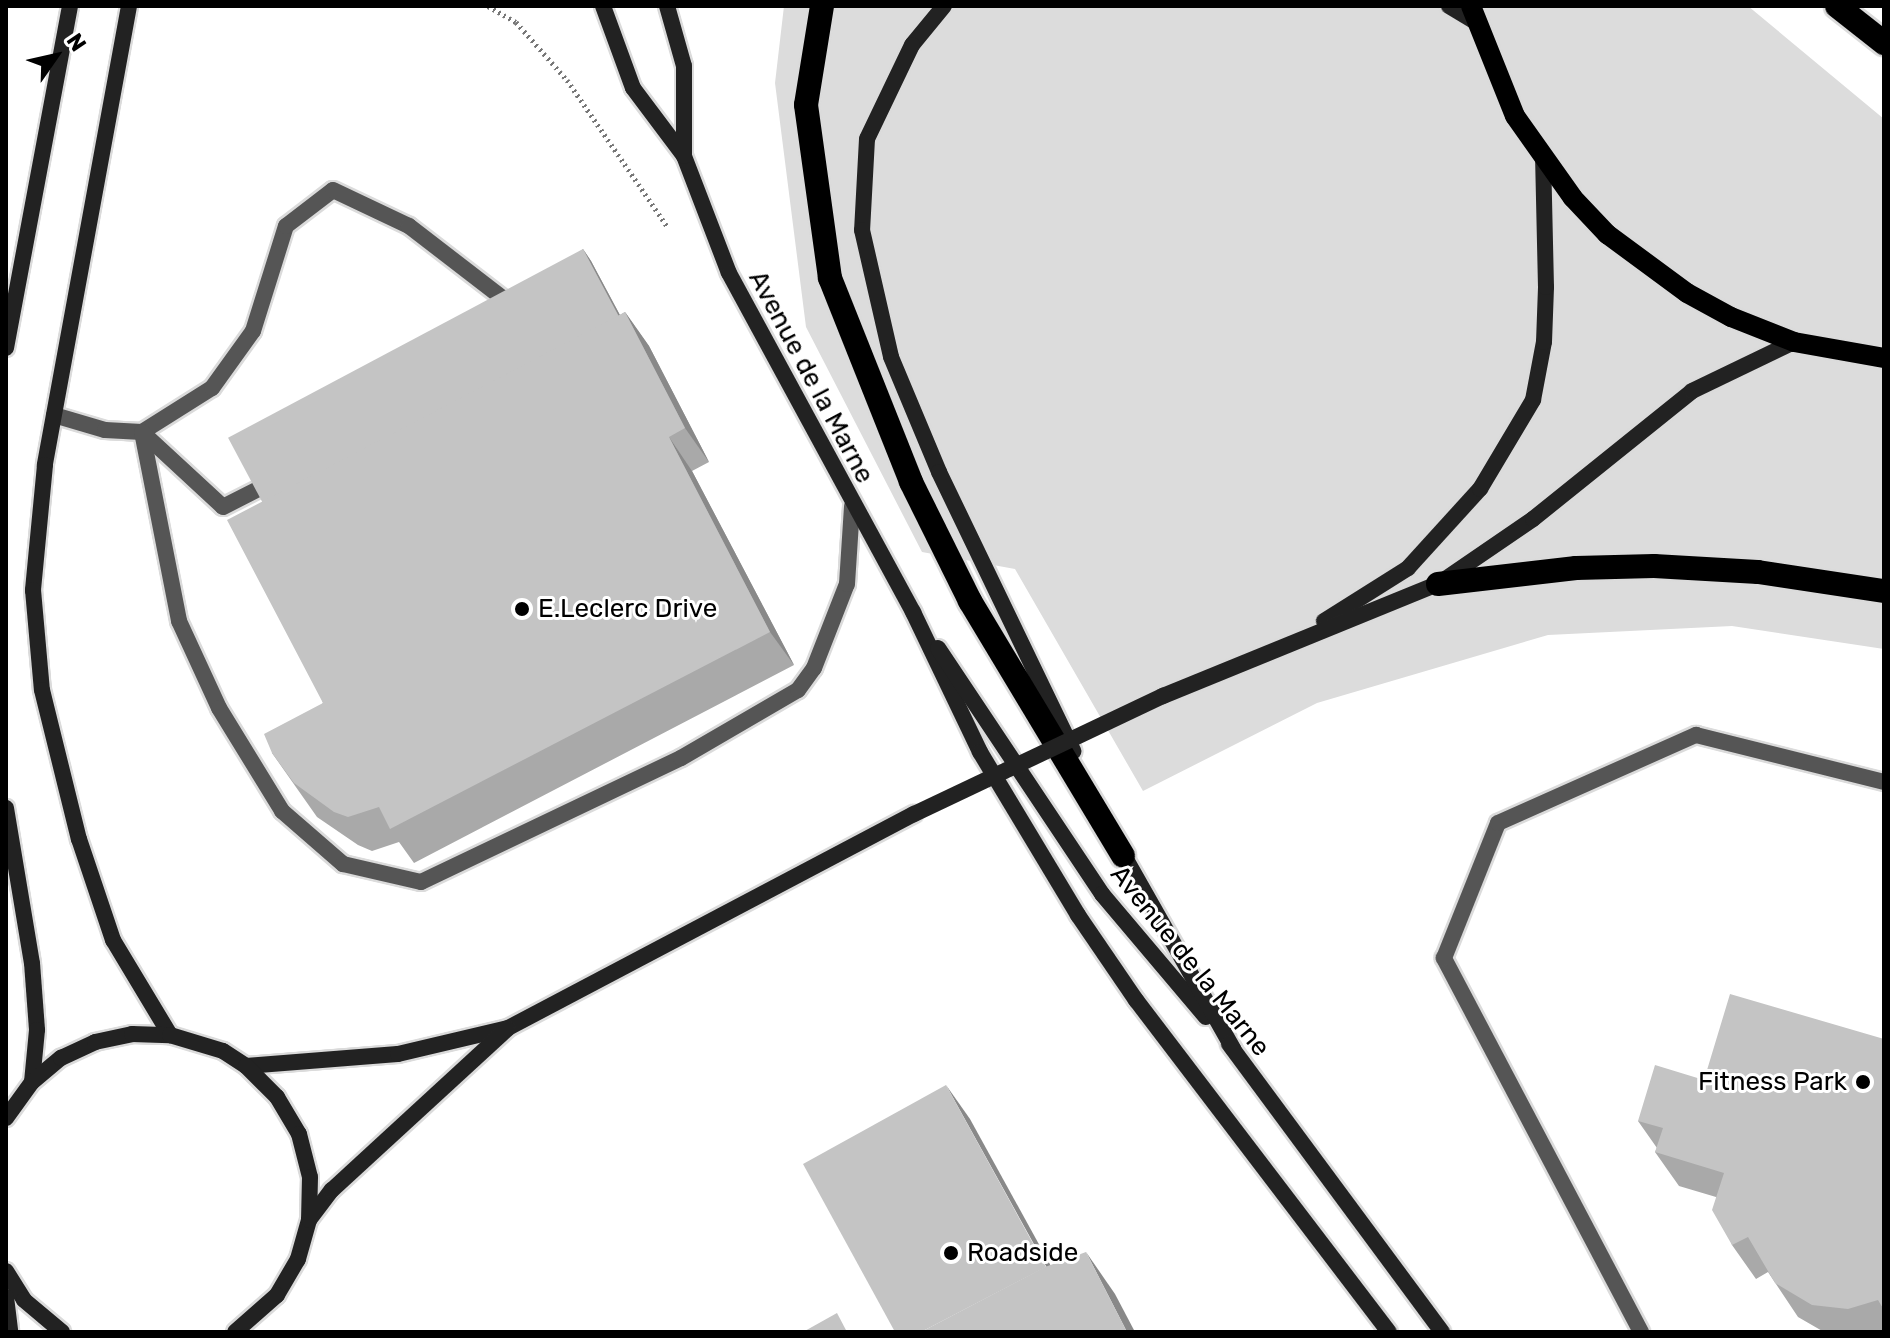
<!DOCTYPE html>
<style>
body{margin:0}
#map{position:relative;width:1890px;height:1338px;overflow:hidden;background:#fff;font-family:Rubik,sans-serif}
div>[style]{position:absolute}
.green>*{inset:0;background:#dcdcdc}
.path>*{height:5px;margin-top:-2.5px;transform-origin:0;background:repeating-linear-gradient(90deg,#777 0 2px,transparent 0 6px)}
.roads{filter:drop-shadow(2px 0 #dbdbdb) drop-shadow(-2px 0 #dbdbdb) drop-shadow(0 2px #dbdbdb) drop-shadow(0 -2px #dbdbdb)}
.lane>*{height:16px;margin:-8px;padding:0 8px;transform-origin:8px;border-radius:8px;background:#555}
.secondary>*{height:16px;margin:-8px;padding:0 8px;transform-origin:8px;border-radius:8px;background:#222}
.primary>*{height:20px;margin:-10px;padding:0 10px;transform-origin:10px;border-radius:10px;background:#000}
.highway>*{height:24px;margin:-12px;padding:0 12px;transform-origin:12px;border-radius:12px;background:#000}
.secondary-bridge>*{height:16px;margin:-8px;padding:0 8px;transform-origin:8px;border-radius:8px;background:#222}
.wall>*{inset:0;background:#a9a9a9}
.shaded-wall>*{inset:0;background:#898989}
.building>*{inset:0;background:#c4c4c4;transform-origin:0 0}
.dots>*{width:22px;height:22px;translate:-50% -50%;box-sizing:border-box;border:4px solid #fff;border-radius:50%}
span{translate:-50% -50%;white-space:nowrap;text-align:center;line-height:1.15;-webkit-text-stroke:6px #fff;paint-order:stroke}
.street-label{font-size:26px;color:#000}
.poi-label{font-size:26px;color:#000}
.left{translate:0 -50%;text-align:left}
.right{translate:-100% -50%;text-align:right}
.frame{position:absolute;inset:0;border:8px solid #000;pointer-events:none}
.north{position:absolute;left:16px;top:16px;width:80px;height:80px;-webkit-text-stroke:6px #fff;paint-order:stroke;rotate:56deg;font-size:22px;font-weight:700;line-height:32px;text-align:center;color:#000}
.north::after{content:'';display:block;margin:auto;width:28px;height:36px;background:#000;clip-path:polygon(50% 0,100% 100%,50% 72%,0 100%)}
</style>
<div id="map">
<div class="green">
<i style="clip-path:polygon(784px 6px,1748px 6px,1884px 119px,1884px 649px,1732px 626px,1548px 635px,1317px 703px,1143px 791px,1015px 569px,922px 552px,806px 327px,775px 83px)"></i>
</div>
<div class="path">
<i style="left:488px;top:6px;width:32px;rotate:30deg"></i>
<i style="left:516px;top:22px;width:77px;rotate:48.7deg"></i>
<i style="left:567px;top:80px;width:177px;rotate:55.6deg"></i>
</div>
<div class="roads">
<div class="lane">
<i style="left:54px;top:415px;width:53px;rotate:16.4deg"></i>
<i style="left:105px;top:430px;width:37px;rotate:3deg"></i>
<i style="left:142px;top:432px;width:83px;rotate:-32.2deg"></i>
<i style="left:212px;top:388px;width:70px;rotate:-54.3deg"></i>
<i style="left:253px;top:331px;width:110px;rotate:-72.6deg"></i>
<i style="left:286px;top:226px;width:59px;rotate:-37.5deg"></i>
<i style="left:333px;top:190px;width:84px;rotate:25.3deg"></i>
<i style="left:409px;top:226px;width:131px;rotate:37.6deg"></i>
<i style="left:142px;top:432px;width:193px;rotate:78.9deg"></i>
<i style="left:179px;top:621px;width:96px;rotate:65.3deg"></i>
<i style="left:219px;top:708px;width:121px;rotate:58.5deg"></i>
<i style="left:282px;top:811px;width:81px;rotate:41deg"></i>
<i style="left:343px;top:864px;width:80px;rotate:13deg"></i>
<i style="left:421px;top:882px;width:288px;rotate:-25.5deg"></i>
<i style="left:681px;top:758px;width:135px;rotate:-30.2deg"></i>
<i style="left:798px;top:690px;width:27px;rotate:-54deg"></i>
<i style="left:814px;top:668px;width:90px;rotate:-68.6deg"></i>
<i style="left:847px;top:584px;width:78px;rotate:-86.3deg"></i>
<i style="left:142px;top:432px;width:110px;rotate:42.8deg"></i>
<i style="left:223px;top:507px;width:57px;rotate:-27deg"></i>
<i style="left:1641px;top:1332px;width:423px;rotate:-117.8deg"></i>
<i style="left:1444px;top:958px;width:145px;rotate:-68.2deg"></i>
<i style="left:1498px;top:823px;width:217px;rotate:-24deg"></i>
<i style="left:1696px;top:735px;width:194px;rotate:14deg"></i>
</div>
<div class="secondary">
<i style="left:129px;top:6px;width:467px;rotate:100.4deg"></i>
<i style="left:45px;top:465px;width:126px;rotate:95.5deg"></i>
<i style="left:33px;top:590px;width:100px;rotate:84.9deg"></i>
<i style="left:42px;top:690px;width:154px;rotate:76.1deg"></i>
<i style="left:79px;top:839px;width:107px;rotate:71.4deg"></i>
<i style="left:113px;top:940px;width:111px;rotate:59deg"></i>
<i style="left:603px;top:6px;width:87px;rotate:69.9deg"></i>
<i style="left:633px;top:88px;width:85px;rotate:53.1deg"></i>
<i style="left:684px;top:156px;width:125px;rotate:69deg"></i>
<i style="left:729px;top:273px;width:386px;rotate:61.5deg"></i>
<i style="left:913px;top:612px;width:155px;rotate:64.4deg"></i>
<i style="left:980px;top:752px;width:190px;rotate:59deg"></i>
<i style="left:1078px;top:915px;width:103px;rotate:55.7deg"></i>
<i style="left:1136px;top:1000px;width:417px;rotate:52.7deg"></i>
<i style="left:667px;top:6px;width:62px;rotate:74.2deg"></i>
<i style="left:684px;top:66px;width:90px;rotate:90deg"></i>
<i style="left:944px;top:6px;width:50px;rotate:129.4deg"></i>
<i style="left:912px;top:45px;width:104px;rotate:115.6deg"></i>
<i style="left:867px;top:139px;width:91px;rotate:93.1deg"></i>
<i style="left:862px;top:230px;width:130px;rotate:77.1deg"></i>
<i style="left:891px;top:357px;width:125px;rotate:67.3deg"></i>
<i style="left:939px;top:472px;width:310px;rotate:64.3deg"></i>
<i style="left:1449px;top:6px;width:31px;rotate:31deg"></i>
<i style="left:6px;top:348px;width:348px;rotate:-79.4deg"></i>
<i style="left:1324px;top:621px;width:99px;rotate:-32.2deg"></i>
<i style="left:1408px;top:568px;width:107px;rotate:-47.7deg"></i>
<i style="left:1480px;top:489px;width:104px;rotate:-59.2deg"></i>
<i style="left:1533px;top:400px;width:59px;rotate:-79.3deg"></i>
<i style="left:1544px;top:342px;width:55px;rotate:-87.9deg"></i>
<i style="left:1546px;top:287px;width:128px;rotate:-91.3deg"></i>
<i style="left:938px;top:648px;width:296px;rotate:56.3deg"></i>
<i style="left:1102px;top:894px;width:161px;rotate:49.8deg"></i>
<i style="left:1163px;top:696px;width:297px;rotate:-22.2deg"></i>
<i style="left:1438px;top:584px;width:115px;rotate:-34.4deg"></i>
<i style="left:1533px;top:519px;width:204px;rotate:-38.8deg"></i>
<i style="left:1692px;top:391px;width:113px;rotate:-25.7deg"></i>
<i style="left:6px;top:808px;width:157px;rotate:80.5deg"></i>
<i style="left:32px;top:963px;width:67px;rotate:85.7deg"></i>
<i style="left:37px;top:1030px;width:52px;rotate:95.5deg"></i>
<i style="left:1119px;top:847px;width:233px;rotate:60.5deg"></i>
<i style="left:1229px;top:1044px;width:358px;rotate:53.5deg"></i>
<i style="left:246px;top:1066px;width:152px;rotate:-4.5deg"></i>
<i style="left:398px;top:1054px;width:113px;rotate:-13.3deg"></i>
<i style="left:508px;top:1028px;width:459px;rotate:-27.8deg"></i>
<i style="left:6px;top:1118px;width:44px;rotate:-54.2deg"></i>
<i style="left:32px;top:1082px;width:38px;rotate:-40deg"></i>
<i style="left:61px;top:1058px;width:38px;rotate:-25deg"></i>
<i style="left:95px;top:1042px;width:38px;rotate:-12deg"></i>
<i style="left:132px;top:1034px;width:38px;rotate:2deg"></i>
<i style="left:170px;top:1035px;width:55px;rotate:16.8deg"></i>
<i style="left:223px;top:1051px;width:27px;rotate:33deg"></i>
<i style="left:246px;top:1066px;width:44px;rotate:45deg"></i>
<i style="left:277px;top:1097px;width:43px;rotate:59.3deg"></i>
<i style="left:299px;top:1134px;width:44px;rotate:75.7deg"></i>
<i style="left:310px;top:1177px;width:43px;rotate:91.3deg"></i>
<i style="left:309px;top:1220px;width:41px;rotate:105.8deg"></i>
<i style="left:298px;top:1259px;width:42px;rotate:120.3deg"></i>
<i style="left:277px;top:1295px;width:56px;rotate:138.6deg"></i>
<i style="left:309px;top:1220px;width:38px;rotate:-53deg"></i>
<i style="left:332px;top:1190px;width:238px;rotate:-42.6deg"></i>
<i style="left:6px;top:1271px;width:34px;rotate:58deg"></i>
<i style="left:24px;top:1300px;width:50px;rotate:40.1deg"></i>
<i style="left:6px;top:1297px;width:35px;rotate:83deg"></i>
</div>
<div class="primary">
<i style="left:1471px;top:6px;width:118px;rotate:68.2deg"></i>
<i style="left:1515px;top:116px;width:100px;rotate:54.7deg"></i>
<i style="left:1573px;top:198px;width:50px;rotate:46.6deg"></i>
<i style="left:1607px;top:234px;width:99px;rotate:36.4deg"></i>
<i style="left:1687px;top:293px;width:50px;rotate:28.6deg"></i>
<i style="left:1731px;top:317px;width:68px;rotate:21.6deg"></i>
<i style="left:1794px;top:342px;width:91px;rotate:10.1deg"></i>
</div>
<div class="highway">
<i style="left:822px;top:6px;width:100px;rotate:99.2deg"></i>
<i style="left:806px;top:105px;width:175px;rotate:82.1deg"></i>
<i style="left:830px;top:278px;width:219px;rotate:68.3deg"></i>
<i style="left:911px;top:482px;width:133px;rotate:63.6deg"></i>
<i style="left:970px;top:601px;width:297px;rotate:59deg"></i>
<i style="left:1837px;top:6px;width:60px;rotate:38.2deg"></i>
<i style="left:1438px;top:584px;width:139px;rotate:-6.6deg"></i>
<i style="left:1576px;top:568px;width:78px;rotate:-1.5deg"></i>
<i style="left:1654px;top:566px;width:104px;rotate:3.3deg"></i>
<i style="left:1758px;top:572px;width:127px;rotate:8.6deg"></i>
</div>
</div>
<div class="secondary-bridge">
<i style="left:914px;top:814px;width:276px;rotate:-25.4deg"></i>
</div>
<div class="wall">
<i style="clip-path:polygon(583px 249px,591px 261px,620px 315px,625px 312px,649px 346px,709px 462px,692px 471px,794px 665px,414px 863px,399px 842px,372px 851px,358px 845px,317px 817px,272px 753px,323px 703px,262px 502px)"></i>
<i style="clip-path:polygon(1884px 1039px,1884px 1332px,1824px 1332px,1798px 1317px,1768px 1272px,1756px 1279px,1732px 1245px,1716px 1197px,1679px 1186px,1655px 1152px,1657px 1148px,1638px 1121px,1704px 1080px)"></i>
</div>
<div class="shaded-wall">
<i style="clip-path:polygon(583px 249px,591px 261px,639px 351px,630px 339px)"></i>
<i style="clip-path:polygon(625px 312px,649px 346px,709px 462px,685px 428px)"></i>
<i style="clip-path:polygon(669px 437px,692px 471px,794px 665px,770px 632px)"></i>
<i style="clip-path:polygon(946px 1085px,970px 1119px,1074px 1308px,1051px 1275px)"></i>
<i style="clip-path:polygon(1086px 1252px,1115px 1294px,1135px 1332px,1127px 1332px)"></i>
</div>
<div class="building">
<i style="left:583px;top:249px;width:76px;height:402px;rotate:62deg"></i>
<i style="clip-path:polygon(625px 312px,685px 428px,669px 437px,770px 632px,390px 829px,379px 807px,348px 817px,334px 812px,294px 783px,272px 753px,264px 734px,323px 703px,227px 520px)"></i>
<i style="clip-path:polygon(1730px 994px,1884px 1039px,1884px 1310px,1878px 1300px,1848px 1309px,1812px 1305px,1775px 1283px,1748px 1237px,1732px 1245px,1712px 1210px,1724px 1173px,1655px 1152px,1663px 1128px,1638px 1121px,1655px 1065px,1704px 1080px)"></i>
<i style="clip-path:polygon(946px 1085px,1046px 1267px,921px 1332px,895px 1332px,803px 1164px)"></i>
<i style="clip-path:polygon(1086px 1252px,1127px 1332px,921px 1332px,1045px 1267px)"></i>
<i style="clip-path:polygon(837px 1313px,847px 1332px,803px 1332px)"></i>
</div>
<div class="dots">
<i style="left:522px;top:609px;background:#000"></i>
<i style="left:1863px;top:1082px;background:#000"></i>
<i style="left:951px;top:1253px;background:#000"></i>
</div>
<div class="street-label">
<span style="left:811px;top:377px;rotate:62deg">Avenue de la Marne</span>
<span style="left:1190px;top:961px;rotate:51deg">Avenue de la Marne</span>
</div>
<div class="poi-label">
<span class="left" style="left:538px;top:609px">E.Leclerc Drive</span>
<span class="right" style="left:1847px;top:1082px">Fitness Park</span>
<span class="left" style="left:967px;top:1253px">Roadside</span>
</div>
<div class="frame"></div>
<div class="north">N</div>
</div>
